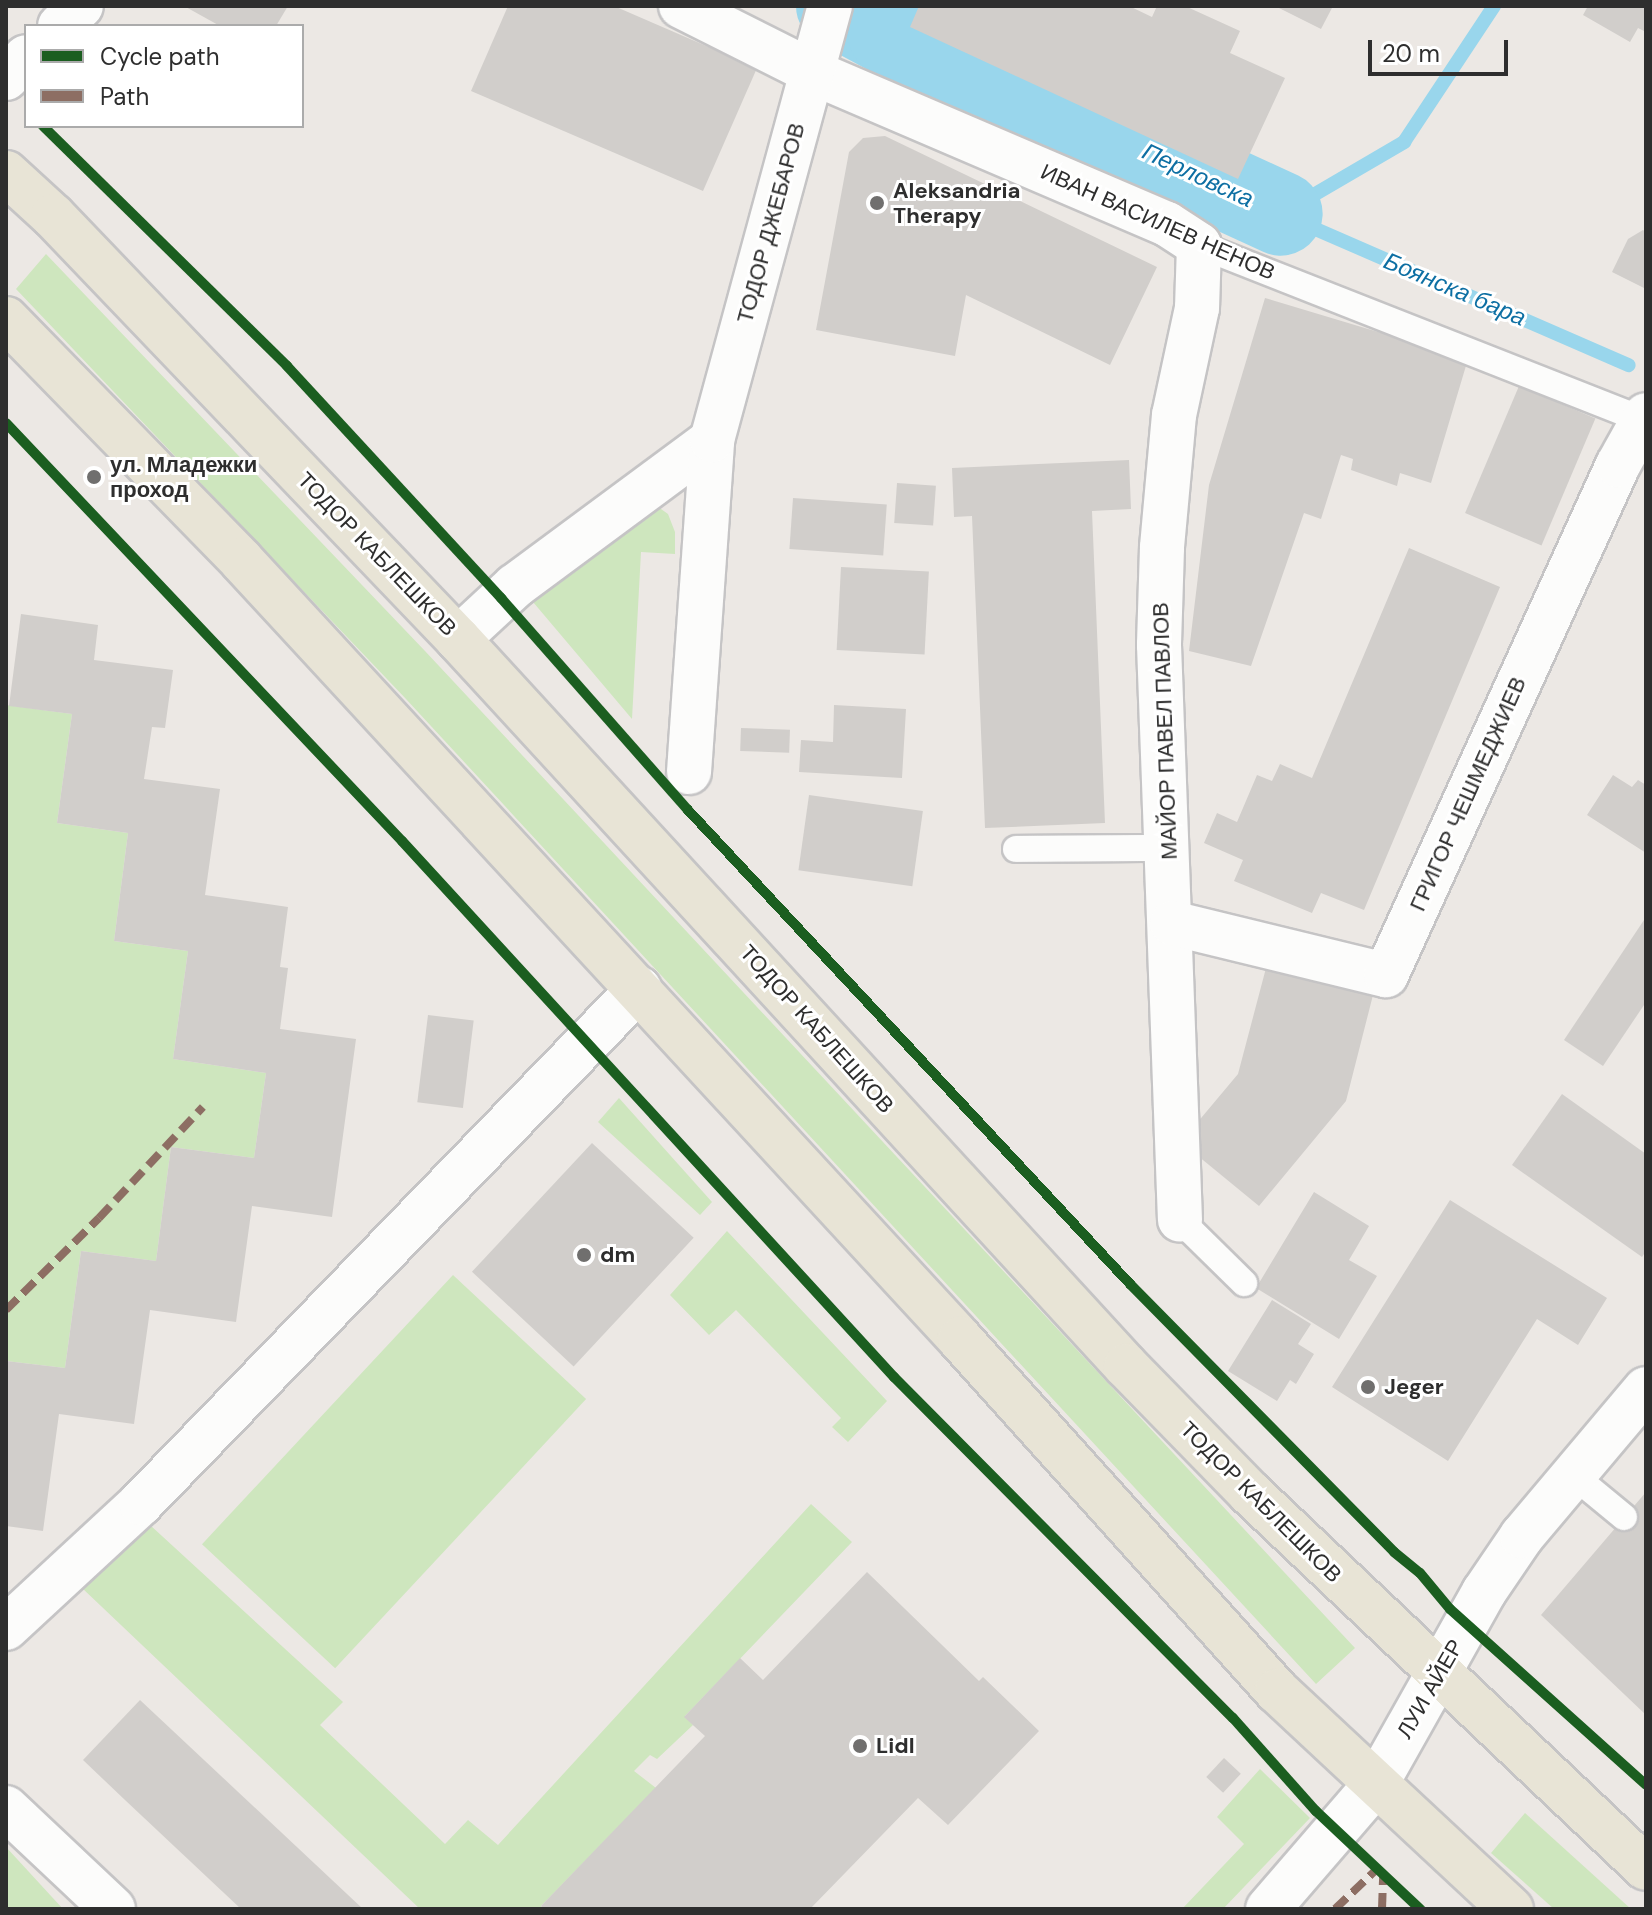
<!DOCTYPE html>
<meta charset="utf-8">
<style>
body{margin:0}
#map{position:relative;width:1652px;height:1915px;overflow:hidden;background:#ece8e4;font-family:"DM Sans",sans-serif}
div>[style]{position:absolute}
.green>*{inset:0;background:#cee6be;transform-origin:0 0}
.stream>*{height:14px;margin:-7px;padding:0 7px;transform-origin:7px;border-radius:7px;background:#99d6ec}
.river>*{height:84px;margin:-42px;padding:0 42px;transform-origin:42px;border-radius:42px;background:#99d6ec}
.building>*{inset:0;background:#d1cecb;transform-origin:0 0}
.roads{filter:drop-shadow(2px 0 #c5c4c5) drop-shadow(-2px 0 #c5c4c5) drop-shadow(0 2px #c5c4c5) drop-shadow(0 -2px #c5c4c5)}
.service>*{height:26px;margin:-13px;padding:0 13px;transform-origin:13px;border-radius:13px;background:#fcfcfb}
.minor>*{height:44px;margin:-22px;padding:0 22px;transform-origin:22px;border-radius:22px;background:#fcfcfb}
.secondary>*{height:44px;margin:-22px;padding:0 22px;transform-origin:22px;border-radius:22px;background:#fcfcfb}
.primary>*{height:44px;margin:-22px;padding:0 22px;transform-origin:22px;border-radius:22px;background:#e8e4d6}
.quiet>*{height:8px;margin-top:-4px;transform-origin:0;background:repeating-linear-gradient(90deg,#8d6e63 0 16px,transparent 0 24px)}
.cycleway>*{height:10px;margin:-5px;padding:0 5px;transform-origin:5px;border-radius:5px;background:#1b5e20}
.dots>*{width:22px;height:22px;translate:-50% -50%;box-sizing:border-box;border:4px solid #fff;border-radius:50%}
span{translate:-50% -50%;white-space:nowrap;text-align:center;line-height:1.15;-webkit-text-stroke:6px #fff;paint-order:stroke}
.poi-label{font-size:22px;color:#2e2e2e;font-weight:700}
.left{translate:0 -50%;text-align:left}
.street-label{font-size:22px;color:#2e2e2e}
.water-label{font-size:24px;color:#0d6fa3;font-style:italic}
.frame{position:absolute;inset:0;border:8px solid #2e2e2e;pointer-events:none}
.legend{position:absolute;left:24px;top:24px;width:280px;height:104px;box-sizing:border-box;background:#fff;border:2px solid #ababab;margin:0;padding:10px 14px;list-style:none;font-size:24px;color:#2e2e2e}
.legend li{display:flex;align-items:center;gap:16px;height:40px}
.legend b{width:40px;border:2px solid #ababab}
.scale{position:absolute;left:1368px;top:40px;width:140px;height:36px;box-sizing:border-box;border:4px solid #2e2e2e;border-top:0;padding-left:10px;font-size:24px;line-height:28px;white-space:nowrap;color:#2e2e2e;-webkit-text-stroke:6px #fff;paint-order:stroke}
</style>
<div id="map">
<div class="green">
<i style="clip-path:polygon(46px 254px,425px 651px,1355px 1648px,1316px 1684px,406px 699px,16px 289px)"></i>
<i style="clip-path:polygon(654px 504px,668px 514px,675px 532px,675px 554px,641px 552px,632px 719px,533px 602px,627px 509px)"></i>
<i style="clip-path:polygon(6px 705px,72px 714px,57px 823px,128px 833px,114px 941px,188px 951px,173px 1059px,266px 1073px,254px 1158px,171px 1147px,156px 1261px,81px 1251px,65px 1368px,6px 1361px)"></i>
<i style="clip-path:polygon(619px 1098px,712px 1202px,700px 1215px,598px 1122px)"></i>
<i style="clip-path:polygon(727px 1231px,887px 1401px,848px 1442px,832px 1427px,841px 1418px,736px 1310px,709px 1335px,670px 1295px)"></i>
<i style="left:453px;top:1275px;width:182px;height:368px;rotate:43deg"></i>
<i style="clip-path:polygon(811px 1504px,852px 1542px,685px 1716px,693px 1725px,657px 1759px,650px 1755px,634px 1771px,656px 1788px,541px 1906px,544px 1909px,420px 1909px,82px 1588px,150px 1525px,343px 1702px,320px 1725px,445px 1844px,468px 1820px,498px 1845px)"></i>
<i style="clip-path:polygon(1260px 1769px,1310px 1818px,1223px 1909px,1182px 1909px,1244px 1844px,1217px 1817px)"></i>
<i style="clip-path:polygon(1525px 1813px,1631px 1909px,1554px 1909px,1491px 1853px)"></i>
<i style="clip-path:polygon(6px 1847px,63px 1909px,6px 1909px)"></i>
</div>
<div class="stream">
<i style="left:1281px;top:214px;width:379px;rotate:23.5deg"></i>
<i style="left:1281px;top:214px;width:143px;rotate:-30.3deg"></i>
<i style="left:1404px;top:142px;width:163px;rotate:-56.5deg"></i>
</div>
<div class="river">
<i style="left:838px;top:6px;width:59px;rotate:28.3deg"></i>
<i style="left:890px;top:34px;width:430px;rotate:24.7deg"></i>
</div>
<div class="building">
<i style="clip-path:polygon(184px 6px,288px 6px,276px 26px,220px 26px)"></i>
<i style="clip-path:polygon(508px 6px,614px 6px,757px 68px,703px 191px,471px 91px)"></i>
<i style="clip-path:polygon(919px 6px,1129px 6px,1152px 17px,1157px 6px,1185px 6px,1240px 31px,1230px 53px,1285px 78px,1238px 179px,910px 27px)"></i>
<i style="clip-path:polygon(1275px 6px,1333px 6px,1321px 29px)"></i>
<i style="clip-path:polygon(1588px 6px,1646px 6px,1646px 32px,1638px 28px,1630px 42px,1583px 15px)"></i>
<i style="clip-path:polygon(885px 136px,1157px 267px,1110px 365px,966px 295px,955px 356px,816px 330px,849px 152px,863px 138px)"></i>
<i style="clip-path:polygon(1643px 230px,1646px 232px,1646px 289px,1612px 272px,1628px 239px)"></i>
<i style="clip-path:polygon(1265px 298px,1468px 359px,1431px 483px,1400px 473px,1397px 486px,1351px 470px,1353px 459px,1341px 455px,1321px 519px,1304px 513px,1251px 666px,1189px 651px,1209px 485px)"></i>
<i style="left:1519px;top:386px;width:83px;height:138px;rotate:23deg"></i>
<i style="clip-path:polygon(1129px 460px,1131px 509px,1092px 511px,1105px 823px,985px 828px,972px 516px,954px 517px,952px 468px)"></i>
<i style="left:897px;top:483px;width:39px;height:40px;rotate:4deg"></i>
<i style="left:793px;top:498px;width:94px;height:51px;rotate:4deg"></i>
<i style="clip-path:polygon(1409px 548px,1500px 587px,1364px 910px,1321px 893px,1312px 913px,1234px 881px,1243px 860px,1204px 843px,1217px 813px,1237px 822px,1257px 775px,1272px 781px,1280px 764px,1312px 778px)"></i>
<i style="left:841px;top:567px;width:88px;height:83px;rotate:3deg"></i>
<i style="clip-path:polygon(21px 614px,98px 625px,94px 660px,173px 670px,165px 728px,152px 727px,144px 779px,220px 789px,205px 895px,288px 907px,280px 967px,288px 968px,280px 1029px,356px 1039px,332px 1217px,252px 1206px,236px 1322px,150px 1310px,134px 1424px,59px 1414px,43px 1531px,6px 1526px,6px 1361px,65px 1368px,81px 1251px,156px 1261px,171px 1147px,254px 1158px,266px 1073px,173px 1059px,188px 951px,114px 941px,128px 833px,57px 823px,72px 714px,9px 706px)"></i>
<i style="clip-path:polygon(834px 705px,906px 709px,902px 778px,799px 772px,801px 740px,833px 742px)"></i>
<i style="left:741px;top:728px;width:49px;height:23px;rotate:2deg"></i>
<i style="clip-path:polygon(1613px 775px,1632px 787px,1638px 780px,1646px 785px,1646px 853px,1587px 815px)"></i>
<i style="left:809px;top:795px;width:115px;height:76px;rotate:8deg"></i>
<i style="clip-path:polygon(1646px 917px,1646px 1002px,1603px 1066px,1564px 1040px)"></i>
<i style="clip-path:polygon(1266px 968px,1373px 995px,1346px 1101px,1259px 1206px,1181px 1142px,1238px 1074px)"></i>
<i style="left:428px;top:1015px;width:46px;height:88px;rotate:7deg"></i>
<i style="clip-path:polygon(1562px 1094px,1646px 1154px,1646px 1251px,1642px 1257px,1512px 1165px)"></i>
<i style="left:592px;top:1143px;width:139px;height:176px;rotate:43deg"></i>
<i style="clip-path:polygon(1314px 1192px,1369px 1226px,1349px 1260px,1377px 1276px,1339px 1339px,1256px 1288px)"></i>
<i style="clip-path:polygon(1450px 1200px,1607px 1298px,1578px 1345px,1537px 1319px,1448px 1461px,1332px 1387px)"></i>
<i style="clip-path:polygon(1272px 1300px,1311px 1324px,1298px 1344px,1314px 1354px,1296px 1384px,1290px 1380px,1277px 1401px,1228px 1371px)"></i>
<i style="clip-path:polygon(1646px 1492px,1646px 1715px,1541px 1615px)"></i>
<i style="clip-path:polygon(867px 1572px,979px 1681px,983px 1677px,1039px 1731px,948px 1825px,918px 1798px,810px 1909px,544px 1909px,541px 1906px,705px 1736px,684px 1717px,740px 1658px,763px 1680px)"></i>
<i style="clip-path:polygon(140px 1700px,363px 1909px,241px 1909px,125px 1800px,83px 1760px)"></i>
<i style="left:1224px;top:1758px;width:23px;height:26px;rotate:43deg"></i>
</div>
<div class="roads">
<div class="service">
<i style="left:1199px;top:245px;width:477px;rotate:21.5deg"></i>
<i style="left:1016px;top:849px;width:153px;rotate:-0.4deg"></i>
<i style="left:1180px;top:1220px;width:90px;rotate:44.5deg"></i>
<i style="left:1573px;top:1475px;width:66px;rotate:39.5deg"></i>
</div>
<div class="minor">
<i style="left:681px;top:6px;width:147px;rotate:26.7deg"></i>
<i style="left:812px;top:72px;width:386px;rotate:23.2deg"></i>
<i style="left:1167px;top:224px;width:38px;rotate:33deg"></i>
<i style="left:1199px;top:245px;width:63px;rotate:91.8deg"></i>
<i style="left:1197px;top:308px;width:109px;rotate:102.1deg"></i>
<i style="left:1174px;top:415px;width:134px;rotate:95.2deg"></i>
<i style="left:1162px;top:548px;width:97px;rotate:91.8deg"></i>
<i style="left:1159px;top:645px;width:575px;rotate:87.91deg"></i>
<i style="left:60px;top:26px;width:29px;rotate:-44deg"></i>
<i style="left:6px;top:78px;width:29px;rotate:-46deg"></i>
<i style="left:458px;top:639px;width:78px;rotate:-42.9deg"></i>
<i style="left:515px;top:586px;width:245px;rotate:-36.5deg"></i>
<i style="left:689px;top:772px;width:333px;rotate:-86deg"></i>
<i style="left:712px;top:440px;width:450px;rotate:-74.8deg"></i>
<i style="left:1172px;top:923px;width:220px;rotate:13.7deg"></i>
<i style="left:1386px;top:975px;width:560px;rotate:-65.54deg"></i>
<i style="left:1618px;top:465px;width:57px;rotate:-60.8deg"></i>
<i style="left:6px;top:1628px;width:184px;rotate:-42.8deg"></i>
<i style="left:141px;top:1503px;width:716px;rotate:-45.91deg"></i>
<i style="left:1438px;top:1674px;width:94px;rotate:-60.7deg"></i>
<i style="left:1484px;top:1592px;width:68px;rotate:-55.8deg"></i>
<i style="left:1522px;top:1536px;width:192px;rotate:-49.9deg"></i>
<i style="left:6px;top:1808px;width:147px;rotate:43.3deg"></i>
</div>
<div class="secondary">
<i style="left:1268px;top:1909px;width:165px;rotate:-49.2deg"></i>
<i style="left:1376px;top:1784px;width:126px;rotate:-60.6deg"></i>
</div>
<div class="primary">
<i style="left:6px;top:173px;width:64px;rotate:42.5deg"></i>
<i style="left:53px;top:216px;width:586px;rotate:46.25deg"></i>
<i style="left:458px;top:639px;width:987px;rotate:47.42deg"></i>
<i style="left:1126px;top:1366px;width:177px;rotate:45.7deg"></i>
<i style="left:1250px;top:1493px;width:545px;rotate:43.44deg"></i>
<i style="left:6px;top:319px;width:337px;rotate:45.7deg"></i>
<i style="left:241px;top:560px;width:1060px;rotate:47.29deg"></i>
<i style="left:960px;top:1339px;width:474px;rotate:48deg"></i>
<i style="left:1277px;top:1691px;width:320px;rotate:43deg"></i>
</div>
</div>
<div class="quiet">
<i style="left:6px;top:1310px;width:131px;rotate:-44.7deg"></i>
<i style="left:99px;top:1218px;width:152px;rotate:-46.9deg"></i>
<i style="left:1335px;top:1909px;width:57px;rotate:-43.6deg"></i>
<i style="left:1382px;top:1909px;width:33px;rotate:-88deg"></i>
</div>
<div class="cycleway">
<i style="left:43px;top:126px;width:342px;rotate:44.5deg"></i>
<i style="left:287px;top:366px;width:316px;rotate:47.3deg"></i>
<i style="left:501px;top:598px;width:283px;rotate:48.6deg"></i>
<i style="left:688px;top:810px;width:648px;rotate:47deg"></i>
<i style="left:1130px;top:1284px;width:376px;rotate:45.4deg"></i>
<i style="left:1394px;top:1552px;width:33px;rotate:39deg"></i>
<i style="left:1420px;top:1573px;width:47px;rotate:50.2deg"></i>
<i style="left:1450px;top:1609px;width:263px;rotate:41.9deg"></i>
<i style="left:6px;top:423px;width:576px;rotate:46.55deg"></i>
<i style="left:402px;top:841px;width:728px;rotate:47.45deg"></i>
<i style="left:894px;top:1377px;width:481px;rotate:45.2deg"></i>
<i style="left:1233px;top:1718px;width:125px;rotate:48.3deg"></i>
<i style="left:1316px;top:1811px;width:143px;rotate:43.3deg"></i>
</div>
<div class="dots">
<i style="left:877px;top:203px;background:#706f6e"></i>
<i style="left:94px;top:477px;background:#706f6e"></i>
<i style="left:584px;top:1255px;background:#706f6e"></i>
<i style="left:1368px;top:1387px;background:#706f6e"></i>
<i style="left:860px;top:1746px;background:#706f6e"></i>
</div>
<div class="poi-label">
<span class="left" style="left:893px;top:203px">Aleksandria<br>Therapy</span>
<span class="left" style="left:110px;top:477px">ул. Младежки<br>проход</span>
<span class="left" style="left:600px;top:1255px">dm</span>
<span class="left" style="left:1384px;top:1387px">Jeger</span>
<span class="left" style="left:876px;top:1746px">Lidl</span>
</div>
<div class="street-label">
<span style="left:1158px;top:222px;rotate:24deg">ИВАН ВАСИЛЕВ НЕНОВ</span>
<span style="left:771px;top:223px;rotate:-75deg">ТОДОР ДЖЕБАРОВ</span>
<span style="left:377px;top:554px;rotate:46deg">ТОДОР КАБЛЕШКОВ</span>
<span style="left:1165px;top:731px;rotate:-92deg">МАЙОР ПАВЕЛ ПАВЛОВ</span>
<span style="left:1468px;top:794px;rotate:-66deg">ГРИГОР ЧЕШМЕДЖИЕВ</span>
<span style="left:817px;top:1029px;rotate:48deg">ТОДОР КАБЛЕШКОВ</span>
<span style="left:1261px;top:1502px;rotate:45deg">ТОДОР КАБЛЕШКОВ</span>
<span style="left:1430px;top:1689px;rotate:-60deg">ЛУИ АЙЕР</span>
</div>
<div class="water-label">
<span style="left:1198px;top:175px;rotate:25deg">Перловска</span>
<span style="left:1455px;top:289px;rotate:23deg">Боянска бара</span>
</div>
<div class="frame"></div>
<ul class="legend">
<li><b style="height:10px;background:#1b5e20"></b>Cycle path</li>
<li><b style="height:10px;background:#8d6e63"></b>Path</li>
</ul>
<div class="scale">20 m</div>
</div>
